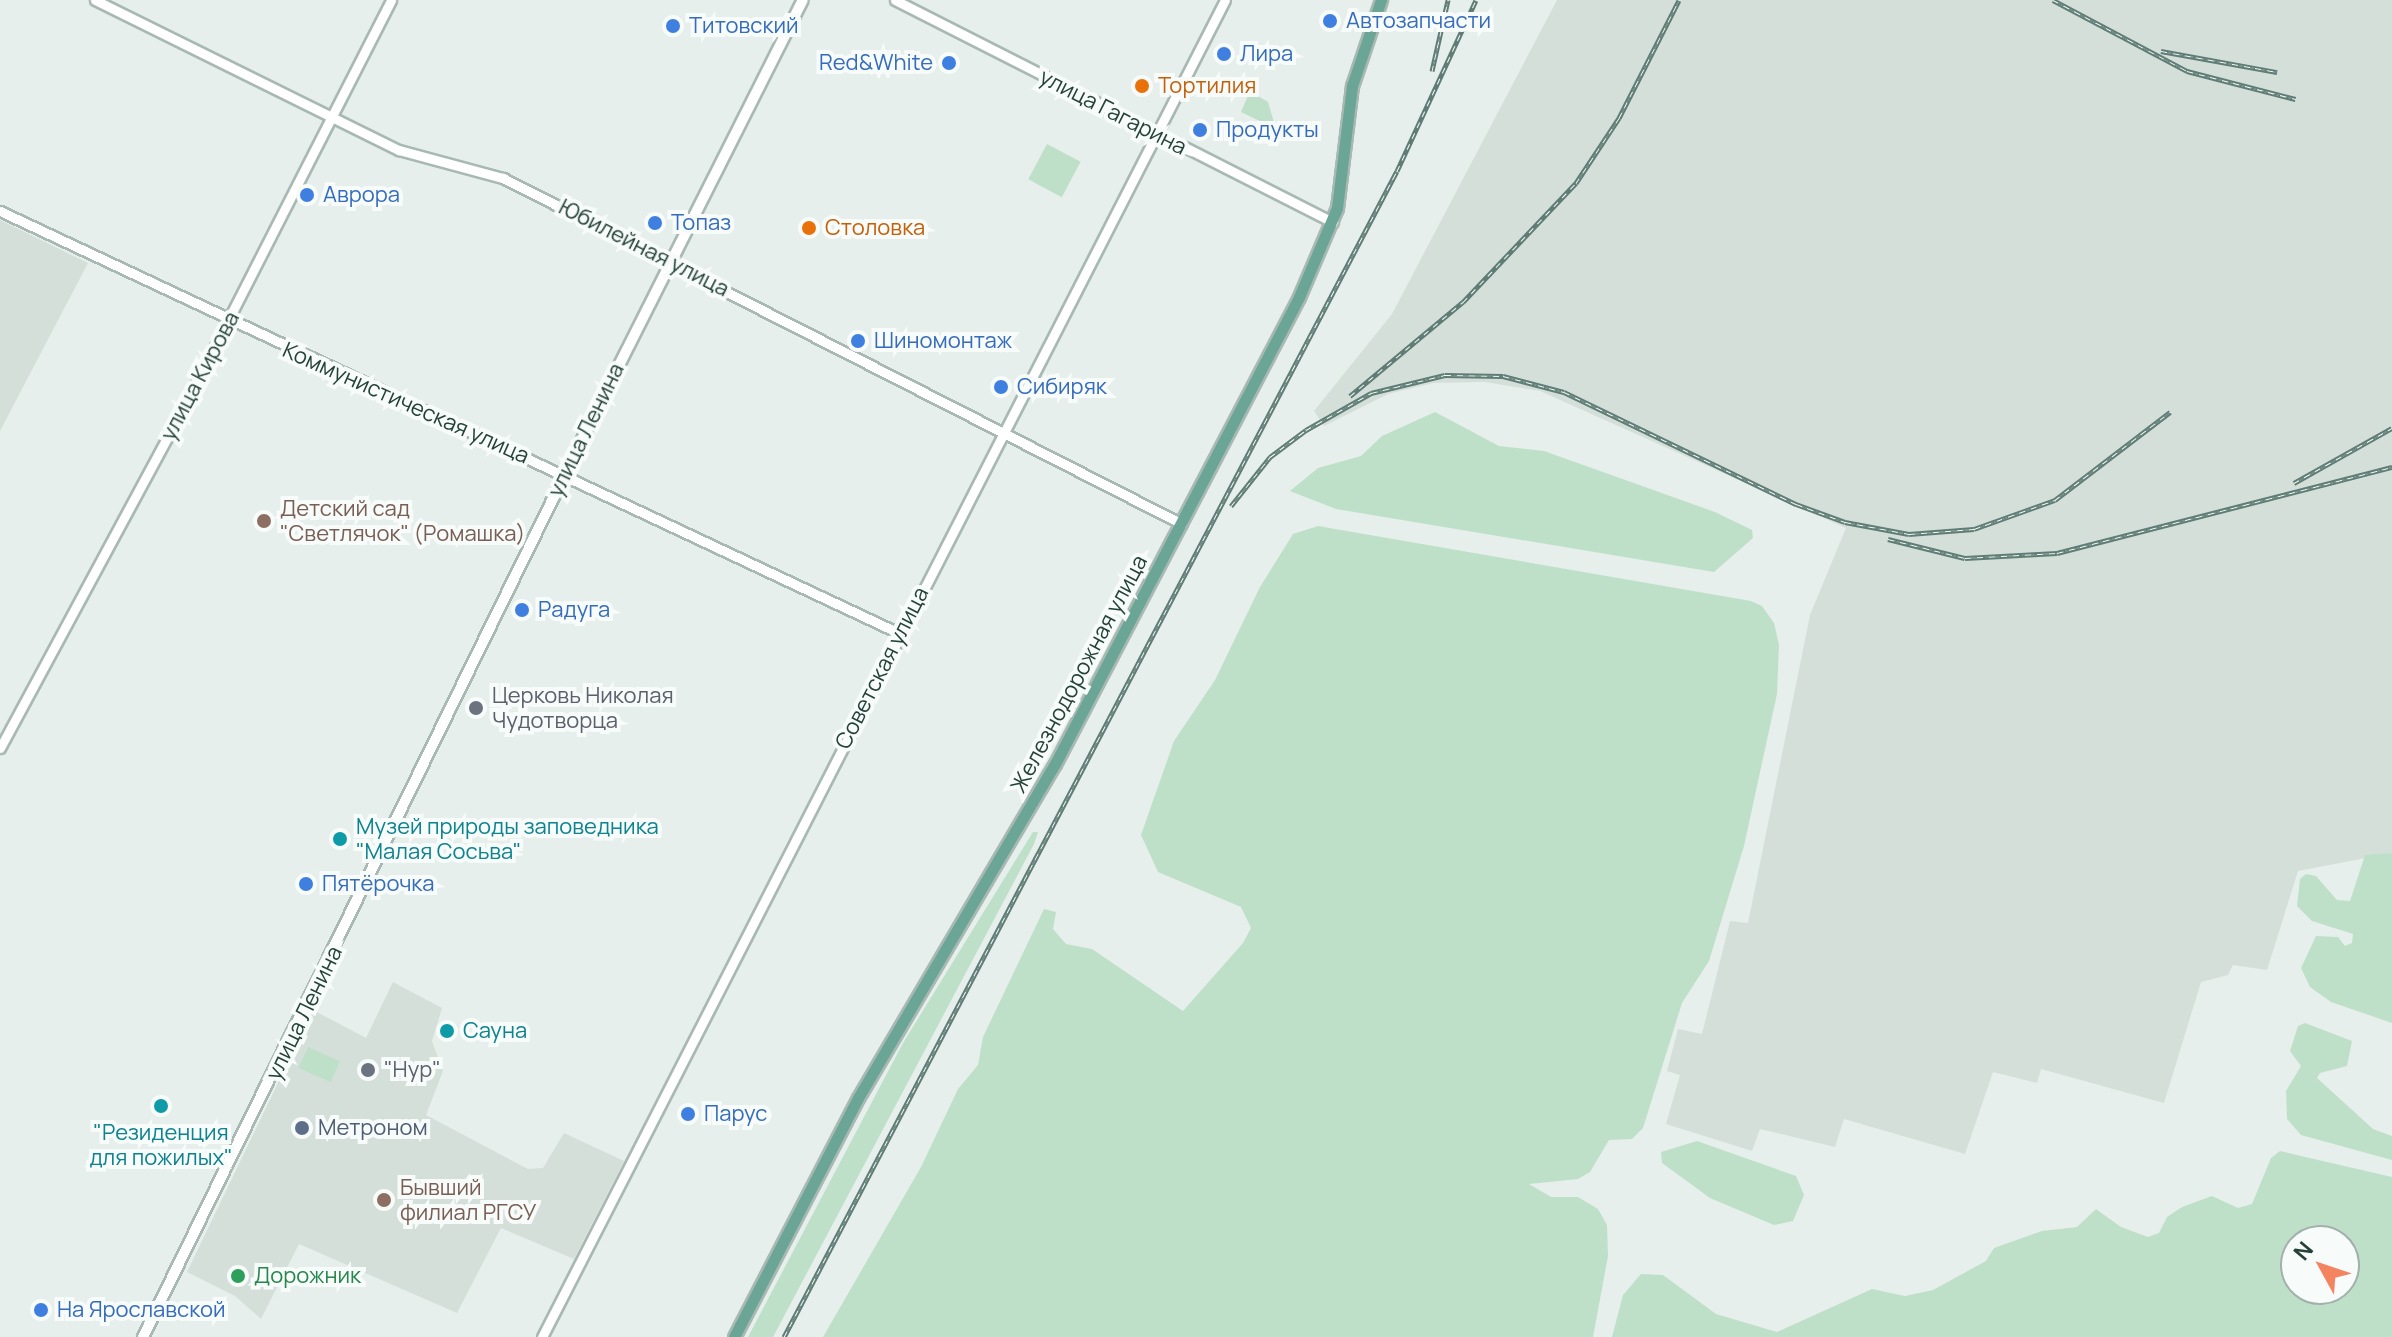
<!DOCTYPE html>
<meta charset="utf-8">
<style>
body{margin:0}
#map{position:relative;width:2392px;height:1337px;overflow:hidden;background:#e6efeb;font-family:Manrope,sans-serif}
div>[style]{position:absolute}
.built>*{inset:0;background:#d4dfda}
.green>*{inset:0;background:#bfe0c8;transform-origin:0 0}
.roads{filter:drop-shadow(2px 0 #a8b8b2) drop-shadow(-2px 0 #a8b8b2) drop-shadow(0 2px #a8b8b2) drop-shadow(0 -2px #a8b8b2)}
.tertiary>*{height:9px;margin:-4.5px;padding:0 4.5px;transform-origin:4.5px;border-radius:4.5px;background:#fff}
.secondary>*{height:10px;margin:-5px;padding:0 5px;transform-origin:5px;border-radius:5px;background:#fff}
.primary>*{height:11px;margin:-5.5px;padding:0 5.5px;transform-origin:5.5px;border-radius:5.5px;background:#6aa596}
.rail>*{height:5px;margin-top:-2.5px;transform-origin:0;background:repeating-linear-gradient(90deg,#f7fbf9 0 6px,#5f7d75 0 12px);box-sizing:border-box;border-block:2px solid #5f7d75}
.dots>*{width:22px;height:22px;translate:-50% -50%;box-sizing:border-box;border:4px solid #f7fbf9;border-radius:50%}
span{translate:-50% -50%;white-space:nowrap;text-align:center;line-height:1.15;-webkit-text-stroke:8px #f7fbf9;paint-order:stroke}
.shop-label{font-size:22px;color:#366cbe}
.left{translate:0 -50%;text-align:left}
.right{translate:-100% -50%;text-align:right}
.food-label{font-size:22px;color:#c56008}
.street-label{font-size:22px;color:#24423a}
.education-label{font-size:22px;color:#785e54}
.worship-label{font-size:22px;color:#5b616d}
.culture-label{font-size:22px;color:#0d838f}
.service-label{font-size:22px;color:#4e5e75}
.leisure-label{font-size:22px;color:#27864d}
.north{position:absolute;left:2280px;top:1225px;width:80px;height:80px;box-sizing:border-box;background:#f7fbf9;border:2px solid #a3b1ad;border-radius:50%;rotate:310deg;font-size:22px;font-weight:700;line-height:32px;text-align:center;color:#24423a}
.north::after{content:'';display:block;margin:auto;width:28px;height:36px;background:#f4845f;clip-path:polygon(50% 0,100% 100%,50% 72%,0 100%)}
</style>
<div id="map">
<div class="built">
<i style="clip-path:polygon(1557px 0,2392px 0,2392px 853px,2298px 871px,2267px 970px,2233px 965px,2228px 975px,2201px 982px,2164px 1103px,2041px 1069px,2037px 1083px,1993px 1072px,1965px 1154px,1844px 1119px,1835px 1147px,1760px 1129px,1752px 1151px,1666px 1124px,1680px 1075px,1667px 1071px,1678px 1029px,1702px 1034px,1730px 921px,1748px 923px,1810px 615px,1846px 528px,1540px 391px,1485px 382px,1433px 383px,1388px 394px,1324px 426px,1314px 411px,1392px 314px)"></i>
<i style="clip-path:polygon(0 220px,88px 263px,0 431px)"></i>
<i style="clip-path:polygon(393px 982px,442px 1008px,432px 1041px,443px 1071px,426px 1115px,528px 1169px,543px 1168px,564px 1133px,624px 1161px,574px 1259px,501px 1228px,457px 1313px,299px 1244px,261px 1319px,235px 1296px,187px 1272px,313px 1010px,366px 1038px)"></i>
</div>
<div class="green">
<i style="clip-path:polygon(1250px 91px,1268px 102px,1276px 129px,1241px 112px)"></i>
<i style="left:1047px;top:144px;width:38px;height:40px;rotate:28deg"></i>
<i style="clip-path:polygon(1435px 412px,1499px 446px,1544px 451px,1715px 512px,1752px 530px,1753px 538px,1714px 572px,1336px 509px,1290px 491px,1318px 468px,1361px 456px,1382px 436px)"></i>
<i style="clip-path:polygon(1318px 526px,1751px 601px,1762px 606px,1774px 623px,1779px 645px,1777px 694px,1744px 846px,1709px 961px,1682px 1003px,1643px 1128px,1632px 1139px,1609px 1140px,1590px 1172px,1578px 1179px,1529px 1184px,1551px 1197px,1578px 1197px,1598px 1209px,1607px 1225px,1608px 1256px,1593px 1337px,823px 1337px,921px 1167px,958px 1089px,978px 1065px,983px 1037px,1044px 909px,1056px 912px,1053px 929px,1066px 944px,1092px 949px,1183px 1011px,1243px 943px,1251px 928px,1241px 907px,1158px 872px,1141px 835px,1174px 741px,1215px 680px,1260px 587px,1293px 534px)"></i>
<i style="clip-path:polygon(1033px 832px,1038px 832px,1034px 844px,773px 1337px,748px 1337px,903px 1043px)"></i>
<i style="clip-path:polygon(2392px 853px,2392px 1023px,2331px 1002px,2310px 987px,2301px 968px,2316px 936px,2338px 937px,2345px 946px,2352px 943px,2353px 934px,2312px 921px,2297px 906px,2300px 879px,2306px 874px,2316px 876px,2337px 900px,2350px 901px,2365px 855px)"></i>
<i style="clip-path:polygon(2305px 1023px,2352px 1041px,2347px 1066px,2320px 1073px,2317px 1078px,2373px 1129px,2392px 1136px,2392px 1160px,2301px 1135px,2287px 1119px,2286px 1091px,2301px 1066px,2290px 1051px,2298px 1026px)"></i>
<i style="left:308px;top:1047px;width:35px;height:23px;rotate:24deg"></i>
<i style="clip-path:polygon(1697px 1141px,1796px 1176px,1804px 1195px,1793px 1221px,1774px 1225px,1710px 1198px,1662px 1163px,1661px 1152px)"></i>
<i style="clip-path:polygon(evenodd,2280px 1151px,2392px 1177px,2392px 1337px,1612px 1337px,1623px 1295px,1641px 1274px,1663px 1275px,1716px 1314px,1777px 1332px,1872px 1289px,1905px 1296px,1933px 1290px,1986px 1261px,1994px 1248px,2042px 1231px,2077px 1227px,2096px 1209px,2121px 1227px,2148px 1237px,2159px 1233px,2167px 1217px,2182px 1207px,2212px 1196px,2238px 1208px,2252px 1204px,2271px 1158px,2280px 1151px,2296px 1241px,2344px 1241px,2344px 1289px,2296px 1289px,2296px 1241px)"></i>
</div>
<div class="roads">
<div class="tertiary">
<i style="left:95px;top:0;width:339px;rotate:26.3deg"></i>
<i style="left:399px;top:150px;width:108px;rotate:15.1deg"></i>
<i style="left:503px;top:178px;width:762px;rotate:27deg"></i>
<i style="left:895px;top:0;width:491px;rotate:26.9deg"></i>
<i style="left:0;top:211px;width:993px;rotate:25.15deg"></i>
<i style="left:0;top:748px;width:410px;rotate:-61.7deg"></i>
<i style="left:194px;top:387px;width:434px;rotate:-63deg"></i>
<i style="left:542px;top:1337px;width:1501px;rotate:-62.94deg"></i>
</div>
<div class="secondary">
<i style="left:143px;top:1337px;width:1011px;rotate:-63.94deg"></i>
<i style="left:587px;top:429px;width:480px;rotate:-63.3deg"></i>
</div>
<div class="primary">
<i style="left:734px;top:1337px;width:269px;rotate:-62.6deg"></i>
<i style="left:858px;top:1098px;width:388px;rotate:-59.5deg"></i>
<i style="left:1055px;top:764px;width:527px;rotate:-62.41deg"></i>
<i style="left:1299px;top:297px;width:97px;rotate:-66.9deg"></i>
<i style="left:1337px;top:208px;width:123px;rotate:-83deg"></i>
<i style="left:1352px;top:86px;width:91px;rotate:-71.4deg"></i>
</div>
</div>
<div class="rail">
<i style="left:2053px;top:0;width:152px;rotate:27.9deg"></i>
<i style="left:2187px;top:71px;width:112px;rotate:14.5deg"></i>
<i style="left:2161px;top:51px;width:118px;rotate:10.3deg"></i>
<i style="left:1432px;top:71px;width:73px;rotate:-77.3deg"></i>
<i style="left:1350px;top:396px;width:147px;rotate:-39.8deg"></i>
<i style="left:1463px;top:302px;width:164px;rotate:-46.5deg"></i>
<i style="left:1576px;top:183px;width:78px;rotate:-56.5deg"></i>
<i style="left:1619px;top:118px;width:132px;rotate:-63deg"></i>
<i style="left:2294px;top:483px;width:112px;rotate:-29.3deg"></i>
<i style="left:1231px;top:506px;width:63px;rotate:-51.5deg"></i>
<i style="left:1270px;top:457px;width:45px;rotate:-36.9deg"></i>
<i style="left:1306px;top:430px;width:75px;rotate:-29.6deg"></i>
<i style="left:1371px;top:393px;width:76px;rotate:-13.7deg"></i>
<i style="left:1445px;top:375px;width:58px;rotate:1deg"></i>
<i style="left:1503px;top:376px;width:63px;rotate:14.7deg"></i>
<i style="left:1564px;top:392px;width:258px;rotate:25.8deg"></i>
<i style="left:1796px;top:504px;width:52px;rotate:20.2deg"></i>
<i style="left:1845px;top:522px;width:65px;rotate:10.6deg"></i>
<i style="left:1909px;top:534px;width:65px;rotate:-4.4deg"></i>
<i style="left:1974px;top:529px;width:86px;rotate:-19.7deg"></i>
<i style="left:2055px;top:500px;width:145px;rotate:-37.4deg"></i>
<i style="left:1888px;top:539px;width:79px;rotate:13.9deg"></i>
<i style="left:1965px;top:558px;width:92px;rotate:-3.1deg"></i>
<i style="left:2057px;top:553px;width:346px;rotate:-14.4deg"></i>
<i style="left:784px;top:1337px;width:1317px;rotate:-62.27deg"></i>
<i style="left:1397px;top:171px;width:188px;rotate:-65.2deg"></i>
</div>
<div class="dots">
<i style="left:1330px;top:21px;background:#3f7fe0"></i>
<i style="left:673px;top:26px;background:#3f7fe0"></i>
<i style="left:1224px;top:54px;background:#3f7fe0"></i>
<i style="left:949px;top:63px;background:#3f7fe0"></i>
<i style="left:1142px;top:86px;background:#e8710a"></i>
<i style="left:1200px;top:130px;background:#3f7fe0"></i>
<i style="left:307px;top:195px;background:#3f7fe0"></i>
<i style="left:655px;top:223px;background:#3f7fe0"></i>
<i style="left:809px;top:228px;background:#e8710a"></i>
<i style="left:858px;top:341px;background:#3f7fe0"></i>
<i style="left:1001px;top:387px;background:#3f7fe0"></i>
<i style="left:264px;top:521px;background:#8d6e63"></i>
<i style="left:522px;top:610px;background:#3f7fe0"></i>
<i style="left:476px;top:708px;background:#6b7280"></i>
<i style="left:340px;top:839px;background:#0f9aa8"></i>
<i style="left:306px;top:884px;background:#3f7fe0"></i>
<i style="left:447px;top:1031px;background:#0f9aa8"></i>
<i style="left:368px;top:1070px;background:#6b7280"></i>
<i style="left:161px;top:1106px;background:#0f9aa8"></i>
<i style="left:688px;top:1114px;background:#3f7fe0"></i>
<i style="left:302px;top:1128px;background:#5c6f8a"></i>
<i style="left:384px;top:1200px;background:#8d6e63"></i>
<i style="left:238px;top:1276px;background:#2e9e5b"></i>
<i style="left:41px;top:1310px;background:#3f7fe0"></i>
</div>
<div class="shop-label">
<span class="left" style="left:1346px;top:21px">Автозапчасти</span>
<span class="left" style="left:689px;top:26px">Титовский</span>
<span class="left" style="left:1240px;top:54px">Лира</span>
<span class="right" style="left:933px;top:63px">Red&amp;White</span>
<span class="left" style="left:1216px;top:130px">Продукты</span>
<span class="left" style="left:323px;top:195px">Аврора</span>
<span class="left" style="left:671px;top:223px">Топаз</span>
<span class="left" style="left:874px;top:341px">Шиномонтаж</span>
<span class="left" style="left:1017px;top:387px">Сибиряк</span>
<span class="left" style="left:538px;top:610px">Радуга</span>
<span class="left" style="left:322px;top:884px">Пятёрочка</span>
<span class="left" style="left:704px;top:1114px">Парус</span>
<span class="left" style="left:57px;top:1310px">На Ярославской</span>
</div>
<div class="food-label">
<span class="left" style="left:1158px;top:86px">Тортилия</span>
<span class="left" style="left:825px;top:228px">Столовка</span>
</div>
<div class="street-label">
<span style="left:1113px;top:112px;rotate:27deg">улица Гагарина</span>
<span style="left:644px;top:248px;rotate:27deg">Юбилейная улица</span>
<span style="left:200px;top:376px;rotate:-62deg">улица Кирова</span>
<span style="left:406px;top:403px;rotate:24deg">Коммунистическая улица</span>
<span style="left:586px;top:430px;rotate:-64deg">улица Ленина</span>
<span style="left:882px;top:668px;rotate:-63deg">Советская улица</span>
<span style="left:1079px;top:674px;rotate:-62deg">Железнодорожная улица</span>
<span style="left:304px;top:1013px;rotate:-64deg">улица Ленина</span>
</div>
<div class="education-label">
<span class="left" style="left:280px;top:521px">Детский сад<br>"Светлячок" (Ромашка)</span>
<span class="left" style="left:400px;top:1200px">Бывший<br>филиал РГСУ</span>
</div>
<div class="worship-label">
<span class="left" style="left:492px;top:708px">Церковь Николая<br>Чудотворца</span>
<span class="left" style="left:384px;top:1070px">"Нур"</span>
</div>
<div class="culture-label">
<span class="left" style="left:356px;top:839px">Музей природы заповедника<br>"Малая Сосьва"</span>
<span class="left" style="left:463px;top:1031px">Сауна</span>
<span style="left:161px;top:1145px">"Резиденция<br>для пожилых"</span>
</div>
<div class="service-label">
<span class="left" style="left:318px;top:1128px">Метроном</span>
</div>
<div class="leisure-label">
<span class="left" style="left:254px;top:1276px">Дорожник</span>
</div>
<div class="north">N</div>
</div>
